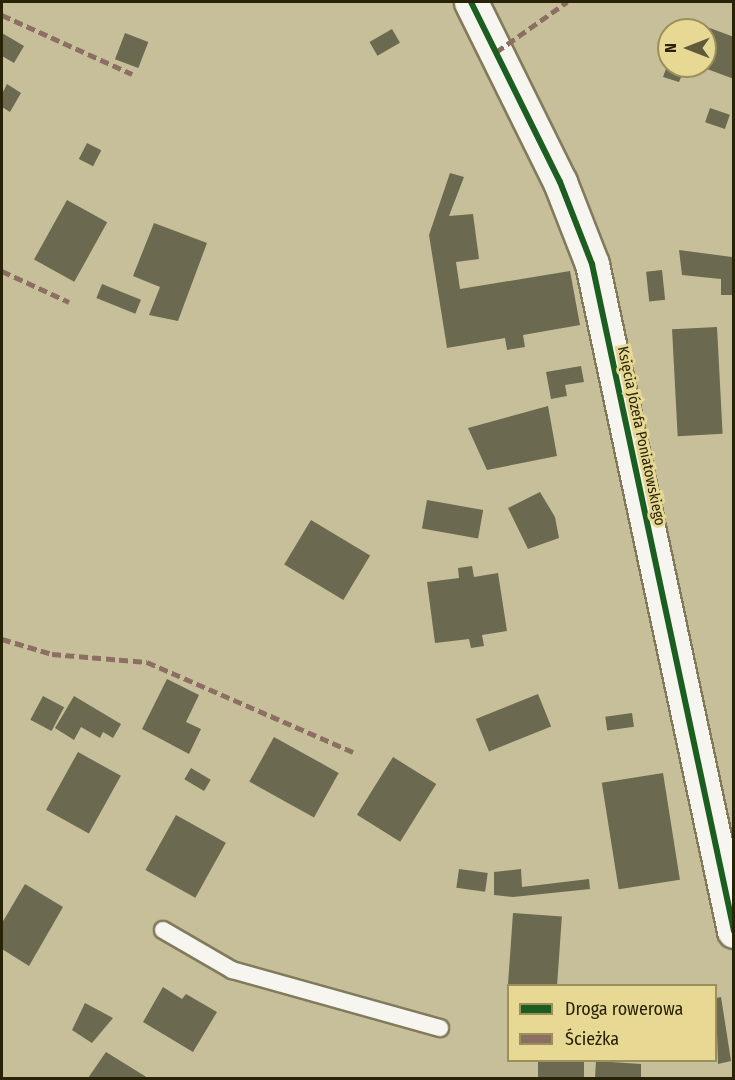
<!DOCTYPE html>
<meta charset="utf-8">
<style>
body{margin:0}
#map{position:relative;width:735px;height:1080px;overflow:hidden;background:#c7bf9a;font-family:"Fira Sans Condensed",sans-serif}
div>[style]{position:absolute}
.building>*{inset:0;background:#6b694f;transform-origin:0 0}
.roads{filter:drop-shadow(2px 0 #817b5c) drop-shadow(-2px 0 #817b5c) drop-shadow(0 2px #817b5c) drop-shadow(0 -2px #817b5c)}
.service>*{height:16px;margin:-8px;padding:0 8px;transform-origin:8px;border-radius:8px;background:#f7f5f0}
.minor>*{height:33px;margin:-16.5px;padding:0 16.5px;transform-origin:16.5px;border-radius:16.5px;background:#f7f5f0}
.quiet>*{height:4.5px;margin-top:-2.25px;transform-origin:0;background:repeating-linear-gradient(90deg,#8d6e63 0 9px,transparent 0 13.5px)}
.cycleway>*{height:6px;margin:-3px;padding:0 3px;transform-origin:3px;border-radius:3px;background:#1b5e20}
span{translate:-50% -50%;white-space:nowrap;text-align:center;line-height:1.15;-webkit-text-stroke:6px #e7d994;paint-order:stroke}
.street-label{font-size:15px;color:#282206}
.frame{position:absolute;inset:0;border:3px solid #282206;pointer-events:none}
.legend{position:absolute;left:507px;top:984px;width:210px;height:78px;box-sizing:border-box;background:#e7d994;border:2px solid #9b905b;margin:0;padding:8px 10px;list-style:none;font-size:18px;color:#282206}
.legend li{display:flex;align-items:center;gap:12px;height:30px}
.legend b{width:30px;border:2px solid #9b905b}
.north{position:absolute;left:657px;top:18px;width:60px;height:60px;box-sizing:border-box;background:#e7d994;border:2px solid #9b905b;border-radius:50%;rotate:270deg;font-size:16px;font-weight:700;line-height:24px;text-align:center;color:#282206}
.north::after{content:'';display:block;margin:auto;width:21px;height:27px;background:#60593a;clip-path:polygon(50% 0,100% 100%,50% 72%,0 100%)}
</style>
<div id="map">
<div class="building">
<i style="clip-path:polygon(691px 21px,734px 37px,734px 79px,699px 66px,705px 66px,705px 30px,688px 30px)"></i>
<i style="left:392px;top:29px;width:16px;height:26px;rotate:60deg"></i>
<i style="clip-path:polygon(2px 33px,24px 46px,14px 63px,2px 56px)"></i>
<i style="left:125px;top:33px;width:25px;height:28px;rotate:21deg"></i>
<i style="clip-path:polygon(667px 66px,686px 66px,679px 82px,663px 77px)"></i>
<i style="clip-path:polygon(7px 84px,21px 93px,10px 112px,2px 107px,2px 94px)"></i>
<i style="left:710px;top:108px;width:21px;height:15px;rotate:19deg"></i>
<i style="left:87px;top:143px;width:16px;height:18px;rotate:27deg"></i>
<i style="clip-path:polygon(450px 173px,464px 177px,449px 216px,473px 214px,479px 259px,456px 262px,460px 289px,570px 271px,580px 325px,523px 335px,525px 347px,507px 350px,505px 338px,447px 348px,429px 235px)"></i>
<i style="left:67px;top:200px;width:46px;height:68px;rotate:29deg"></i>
<i style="clip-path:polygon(154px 223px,207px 243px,178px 321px,149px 315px,160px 287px,133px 276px)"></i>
<i style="clip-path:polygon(679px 250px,732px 257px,733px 295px,721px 295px,721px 279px,682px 275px)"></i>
<i style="left:662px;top:270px;width:30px;height:16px;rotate:84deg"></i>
<i style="left:102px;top:284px;width:42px;height:15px;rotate:22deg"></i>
<i style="left:717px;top:327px;width:107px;height:45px;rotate:87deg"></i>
<i style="clip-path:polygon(581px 366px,584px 382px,565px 385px,567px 396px,551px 399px,546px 372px)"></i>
<i style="clip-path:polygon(548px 406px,557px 456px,487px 470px,468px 428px)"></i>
<i style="clip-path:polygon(540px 492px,555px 517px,559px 538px,528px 549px,508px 508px)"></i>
<i style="left:427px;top:500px;width:57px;height:29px;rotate:10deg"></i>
<i style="left:311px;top:520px;width:69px;height:52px;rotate:31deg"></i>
<i style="clip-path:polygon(472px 566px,474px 577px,498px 573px,507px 631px,482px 635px,484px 646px,471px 648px,469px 639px,435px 643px,427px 582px,459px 578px,458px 568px)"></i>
<i style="clip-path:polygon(167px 679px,199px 695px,186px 722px,201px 729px,189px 754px,142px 729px)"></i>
<i style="left:538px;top:694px;width:35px;height:67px;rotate:68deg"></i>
<i style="left:43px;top:696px;width:24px;height:27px;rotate:28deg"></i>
<i style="clip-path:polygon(74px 696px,121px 724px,113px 738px,103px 732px,100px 738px,81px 727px,74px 740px,55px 728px)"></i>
<i style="left:632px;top:713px;width:14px;height:27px;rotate:82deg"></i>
<i style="left:274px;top:737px;width:74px;height:51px;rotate:29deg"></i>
<i style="left:78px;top:752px;width:49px;height:66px;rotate:29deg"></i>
<i style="left:393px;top:757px;width:51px;height:68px;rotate:32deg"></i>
<i style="left:191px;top:768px;width:23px;height:13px;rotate:31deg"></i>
<i style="left:663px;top:773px;width:108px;height:62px;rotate:81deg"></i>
<i style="left:176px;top:815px;width:57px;height:63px;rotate:29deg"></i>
<i style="left:459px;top:869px;width:29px;height:19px;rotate:8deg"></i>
<i style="clip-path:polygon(521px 869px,522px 887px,589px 879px,590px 889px,513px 897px,494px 895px,494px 872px)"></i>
<i style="clip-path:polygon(25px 884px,63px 907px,29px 966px,2px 949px,2px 923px)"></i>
<i style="left:513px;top:913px;width:49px;height:73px;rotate:4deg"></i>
<i style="clip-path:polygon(163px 987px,182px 999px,186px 994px,217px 1012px,193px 1052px,143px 1022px)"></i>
<i style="clip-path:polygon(721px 997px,731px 1061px,718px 1064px,716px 998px)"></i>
<i style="clip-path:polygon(85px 1003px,113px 1018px,92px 1043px,72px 1030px)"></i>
<i style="clip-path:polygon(106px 1052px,148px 1078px,88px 1078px)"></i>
<i style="left:538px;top:1060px;width:46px;height:18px"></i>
<i style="clip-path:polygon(596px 1061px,641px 1064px,641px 1078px,595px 1078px)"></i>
</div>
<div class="roads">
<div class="service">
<i style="left:163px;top:930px;width:80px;rotate:30.1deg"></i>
<i style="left:232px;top:970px;width:216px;rotate:15.6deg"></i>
</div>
<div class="minor">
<i style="left:471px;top:2px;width:201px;rotate:63.7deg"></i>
<i style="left:560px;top:182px;width:88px;rotate:68.7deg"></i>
<i style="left:592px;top:264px;width:682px;rotate:77.98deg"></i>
</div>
</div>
<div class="quiet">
<i style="left:2px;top:15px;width:143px;rotate:24.4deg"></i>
<i style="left:496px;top:52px;width:87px;rotate:-35.2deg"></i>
<i style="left:2px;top:271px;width:74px;rotate:24.8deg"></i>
<i style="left:2px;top:639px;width:52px;rotate:16.7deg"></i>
<i style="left:52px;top:654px;width:95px;rotate:4.8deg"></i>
<i style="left:147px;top:662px;width:225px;rotate:23.6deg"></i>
</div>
<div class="cycleway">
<i style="left:471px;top:2px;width:201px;rotate:63.7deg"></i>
<i style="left:560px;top:182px;width:88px;rotate:68.7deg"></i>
<i style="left:592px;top:264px;width:682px;rotate:77.98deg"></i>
</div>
<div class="street-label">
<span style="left:641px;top:436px;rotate:78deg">Księcia Józefa Poniatowskiego</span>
</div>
<div class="frame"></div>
<ul class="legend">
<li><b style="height:8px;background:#1b5e20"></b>Droga rowerowa</li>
<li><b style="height:8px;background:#8d6e63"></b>Ścieżka</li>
</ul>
<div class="north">N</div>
</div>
